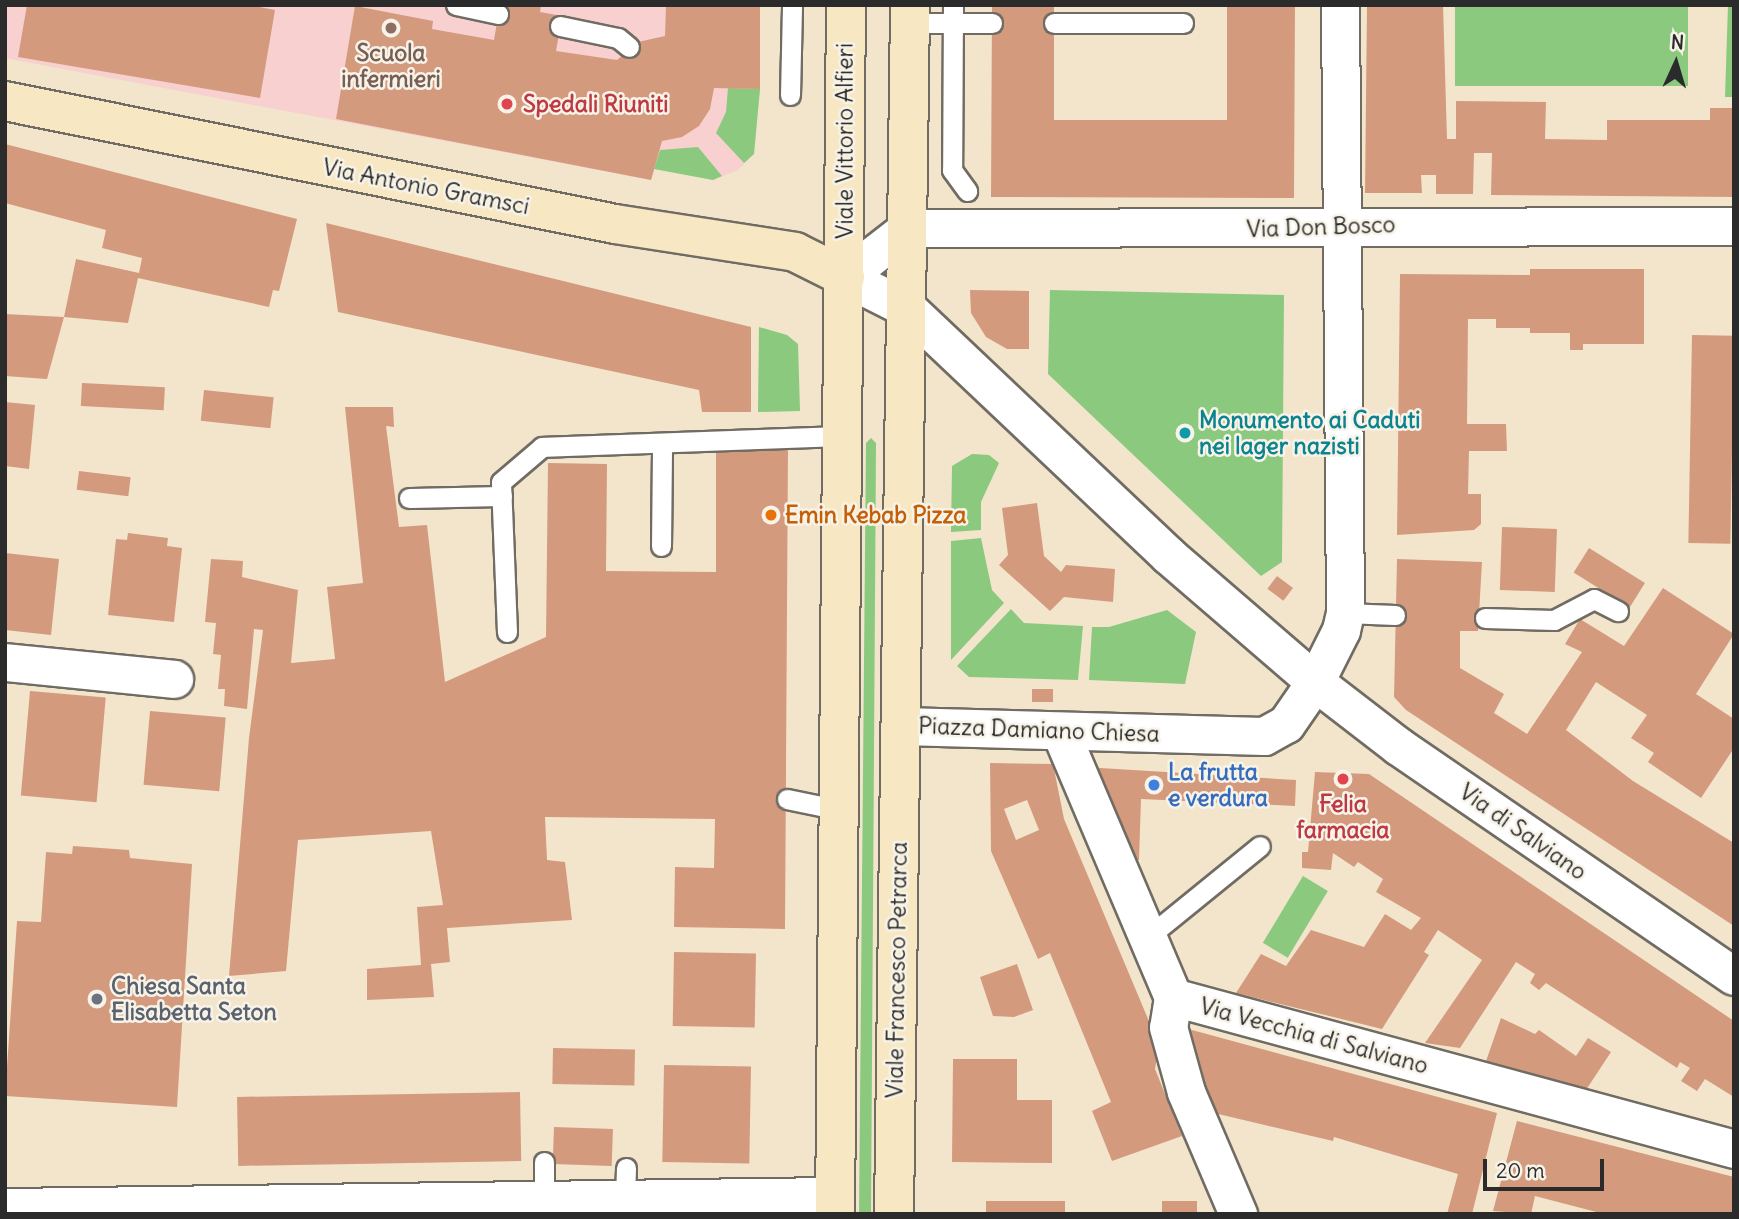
<!DOCTYPE html>
<style>
body{margin:0}
#map{position:relative;width:1739px;height:1219px;overflow:hidden;background:#f2e5cc;font-family:Delius,sans-serif}
div>[style]{position:absolute}
.built>*{inset:0;background:#f7d0cf}
.green>*{inset:0;background:#8bc97f;transform-origin:0 0}
.building>*{inset:0;background:#d49a7e;transform-origin:0 0}
.roads{filter:drop-shadow(2px 0 #716c63) drop-shadow(-2px 0 #716c63) drop-shadow(0 2px #716c63) drop-shadow(0 -2px #716c63)}
.lane>*{height:19px;margin:-9.5px;padding:0 9.5px;transform-origin:9.5px;border-radius:9.5px;background:#fff}
.street>*{height:37px;margin:-18.5px;padding:0 18.5px;transform-origin:18.5px;border-radius:18.5px;background:#fff}
.secondary>*{height:38px;margin:-19px;padding:0 19px;transform-origin:19px;border-radius:19px;background:#f7e8c3}
.dots>*{width:19px;height:19px;translate:-50% -50%;box-sizing:border-box;border:4px solid #f7f3e8;border-radius:50%}
span{translate:-50% -50%;white-space:nowrap;text-align:center;line-height:1.15;-webkit-text-stroke:5px #f7f3e8;paint-order:stroke}
.education-label{font-size:23px;color:#785e54;font-weight:700}
.health-label{font-size:23px;color:#be3a42;font-weight:700}
.left{translate:0 -50%;text-align:left}
.street-label{font-size:23px;color:#2b2b2b}
.culture-label{font-size:23px;color:#0d838f;font-weight:700}
.food-label{font-size:23px;color:#c56008;font-weight:700}
.shop-label{font-size:23px;color:#366cbe;font-weight:700}
.worship-label{font-size:23px;color:#5b616d;font-weight:700}
.frame{position:absolute;inset:0;border:7px solid #2b2b2b;pointer-events:none}
.north{position:absolute;left:1641px;top:28px;width:70px;height:70px;-webkit-text-stroke:5px #f7f3e8;paint-order:stroke;rotate:4deg;font-size:19px;font-weight:700;line-height:28px;text-align:center;color:#2b2b2b}
.north::after{content:'';display:block;margin:auto;width:24px;height:32px;background:#2b2b2b;clip-path:polygon(50% 0,100% 100%,50% 72%,0 100%)}
.scale{position:absolute;left:1483px;top:1159px;width:121px;height:32px;box-sizing:border-box;border:4px solid #2b2b2b;border-top:0;padding-left:9px;font-size:21px;line-height:24px;white-space:nowrap;color:#2b2b2b;-webkit-text-stroke:5px #f7f3e8;paint-order:stroke}
</style>
<div id="map">
<div class="built">
<i style="clip-path:polygon(5px 5px,760px 5px,760px 89px,754px 154px,738px 170px,713px 180px,655px 169px,651px 180px,5px 58px)"></i>
</div>
<div class="green">
<i style="left:1455px;top:5px;width:233px;height:81px"></i>
<i style="clip-path:polygon(1728px 5px,1734px 5px,1734px 97px,1725px 97px)"></i>
<i style="clip-path:polygon(728px 88px,760px 89px,754px 154px,744px 163px,716px 133px,726px 112px)"></i>
<i style="clip-path:polygon(698px 147px,722px 176px,713px 180px,654px 169px,660px 150px)"></i>
<i style="clip-path:polygon(1050px 290px,1284px 295px,1282px 562px,1261px 576px,1048px 374px)"></i>
<i style="clip-path:polygon(759px 327px,787px 335px,798px 344px,800px 411px,758px 412px)"></i>
<i style="clip-path:polygon(871px 438px,876px 443px,871px 1214px,859px 1214px,866px 443px)"></i>
<i style="clip-path:polygon(972px 454px,989px 455px,999px 463px,981px 502px,981px 530px,951px 532px,952px 466px)"></i>
<i style="clip-path:polygon(981px 538px,992px 590px,1004px 603px,951px 660px,951px 541px)"></i>
<i style="clip-path:polygon(1011px 609px,1024px 623px,1083px 626px,1078px 680px,969px 677px,957px 666px)"></i>
<i style="clip-path:polygon(1167px 610px,1196px 632px,1185px 684px,1089px 680px,1092px 627px,1109px 627px)"></i>
<i style="left:1303px;top:876px;width:29px;height:78px;rotate:31deg"></i>
</div>
<div class="building">
<i style="clip-path:polygon(27px 5px,248px 5px,275px 10px,260px 98px,18px 57px)"></i>
<i style="clip-path:polygon(500px 5px,541px 5px,540px 12px,562px 16px,556px 51px,617px 60px,638px 42px,665px 36px,666px 5px,760px 5px,760px 89px,714px 88px,710px 109px,699px 126px,682px 137px,662px 141px,651px 180px,336px 119px,355px 6px,433px 21px,432px 29px,494px 40px)"></i>
<i style="clip-path:polygon(992px 5px,1054px 5px,1054px 120px,1227px 120px,1227px 5px,1295px 5px,1294px 198px,991px 197px)"></i>
<i style="clip-path:polygon(1367px 5px,1443px 5px,1447px 139px,1456px 139px,1456px 101px,1546px 102px,1545px 139px,1607px 140px,1607px 120px,1710px 120px,1710px 108px,1734px 108px,1734px 197px,1491px 195px,1492px 153px,1474px 153px,1473px 194px,1436px 194px,1436px 175px,1421px 175px,1422px 193px,1365px 193px)"></i>
<i style="clip-path:polygon(5px 144px,297px 219px,279px 291px,273px 290px,269px 307px,138px 278px,128px 323px,64px 317px,76px 259px,139px 273px,142px 258px,102px 248px,106px 230px,5px 203px)"></i>
<i style="clip-path:polygon(326px 223px,751px 327px,751px 412px,702px 412px,699px 390px,338px 312px)"></i>
<i style="clip-path:polygon(1530px 269px,1644px 269px,1644px 344px,1583px 344px,1583px 350px,1570px 350px,1570px 333px,1530px 333px,1530px 328px,1496px 328px,1496px 319px,1468px 319px,1467px 424px,1506px 424px,1507px 451px,1469px 451px,1468px 494px,1481px 494px,1481px 524px,1474px 530px,1397px 535px,1400px 274px,1530px 275px)"></i>
<i style="clip-path:polygon(970px 290px,1029px 291px,1029px 349px,1007px 349px,986px 337px,971px 313px)"></i>
<i style="clip-path:polygon(5px 314px,64px 317px,47px 379px,5px 376px)"></i>
<i style="left:1692px;top:335px;width:42px;height:208px;rotate:1deg"></i>
<i style="left:82px;top:383px;width:83px;height:23px;rotate:3deg"></i>
<i style="left:204px;top:390px;width:70px;height:31px;rotate:6deg"></i>
<i style="clip-path:polygon(5px 402px,35px 405px,29px 469px,5px 466px)"></i>
<i style="clip-path:polygon(345px 407px,393px 407px,394px 427px,386px 426px,399px 527px,427px 525px,445px 682px,546px 637px,548px 463px,607px 464px,606px 571px,716px 572px,716px 448px,788px 449px,785px 929px,674px 927px,675px 867px,714px 868px,715px 819px,545px 817px,547px 860px,565px 862px,572px 920px,447px 928px,450px 962px,431px 964px,434px 997px,367px 1000px,367px 969px,421px 965px,417px 907px,443px 905px,431px 831px,298px 840px,286px 971px,229px 976px,249px 738px,263px 630px,254px 629px,247px 709px,224px 706px,225px 689px,218px 689px,221px 655px,213px 654px,216px 623px,205px 622px,211px 559px,243px 561px,242px 577px,298px 590px,291px 663px,335px 659px,327px 587px,363px 583px)"></i>
<i style="left:79px;top:471px;width:52px;height:19px;rotate:7deg"></i>
<i style="clip-path:polygon(1037px 503px,1044px 556px,1061px 572px,1066px 565px,1115px 569px,1113px 602px,1064px 597px,1050px 611px,999px 565px,1008px 555px,1002px 508px)"></i>
<i style="left:1502px;top:527px;width:55px;height:63px;rotate:2deg"></i>
<i style="clip-path:polygon(128px 533px,168px 538px,167px 546px,182px 548px,174px 622px,108px 615px,116px 539px,127px 540px)"></i>
<i style="left:1589px;top:548px;width:66px;height:29px;rotate:32deg"></i>
<i style="clip-path:polygon(5px 553px,59px 559px,51px 635px,5px 630px)"></i>
<i style="clip-path:polygon(1397px 559px,1482px 562px,1478px 631px,1460px 631px,1460px 668px,1504px 694px,1494px 713px,1527px 734px,1582px 652px,1565px 644px,1580px 619px,1624px 646px,1663px 588px,1734px 634px,1696px 694px,1734px 719px,1734px 748px,1701px 798px,1648px 762px,1654px 753px,1631px 738px,1647px 715px,1596px 682px,1566px 730px,1633px 781px,1734px 843px,1734px 926px,1406px 710px,1394px 697px)"></i>
<i style="left:1277px;top:576px;width:20px;height:16px;rotate:37deg"></i>
<i style="left:1032px;top:689px;width:21px;height:13px"></i>
<i style="left:30px;top:691px;width:76px;height:105px;rotate:5deg"></i>
<i style="left:150px;top:711px;width:76px;height:74px;rotate:5deg"></i>
<i style="clip-path:polygon(evenodd,990px 763px,1053px 764px,1064px 819px,1159px 1045px,1155px 1069px,1182px 1136px,1112px 1161px,1092px 1111px,1111px 1102px,1050px 953px,1038px 959px,991px 851px,990px 763px,1027px 800px,1039px 830px,1016px 840px,1004px 809px,1027px 800px)"></i>
<i style="clip-path:polygon(1084px 767px,1296px 780px,1295px 806px,1141px 799px,1139px 860px,1121px 858px)"></i>
<i style="clip-path:polygon(1315px 772px,1369px 774px,1734px 1021px,1734px 1097px,1705px 1079px,1697px 1091px,1681px 1081px,1690px 1068px,1680px 1062px,1677px 1068px,1546px 983px,1539px 990px,1530px 983px,1535px 974px,1516px 962px,1460px 1048px,1425px 1043px,1482px 960px,1438px 930px,1424px 952px,1429px 955px,1382px 1029px,1236px 993px,1261px 954px,1286px 966px,1311px 930px,1364px 947px,1385px 914px,1411px 930px,1421px 918px,1376px 892px,1383px 879px,1358px 862px,1354px 867px,1333px 853px,1331px 870px,1302px 868px,1302px 852px,1308px 852px)"></i>
<i style="clip-path:polygon(73px 846px,129px 850px,130px 858px,192px 864px,177px 1107px,5px 1096px,17px 921px,41px 922px,46px 852px,72px 854px)"></i>
<i style="left:674px;top:952px;width:82px;height:74px;rotate:1deg"></i>
<i style="clip-path:polygon(1017px 964px,1033px 1010px,1014px 1017px,993px 1016px,980px 977px)"></i>
<i style="clip-path:polygon(1501px 1018px,1535px 1034px,1539px 1030px,1576px 1056px,1588px 1038px,1611px 1052px,1584px 1093px,1485px 1064px)"></i>
<i style="clip-path:polygon(1181px 1027px,1497px 1113px,1472px 1214px,1447px 1214px,1458px 1174px,1334px 1137px,1333px 1141px,1214px 1113px)"></i>
<i style="left:553px;top:1048px;width:82px;height:36px;rotate:1deg"></i>
<i style="clip-path:polygon(953px 1059px,1017px 1059px,1017px 1100px,1052px 1100px,1052px 1163px,952px 1162px)"></i>
<i style="left:664px;top:1065px;width:87px;height:97px;rotate:1deg"></i>
<i style="left:520px;top:1092px;width:69px;height:283px;rotate:89deg"></i>
<i style="clip-path:polygon(1517px 1121px,1734px 1177px,1734px 1214px,1604px 1214px,1535px 1196px,1531px 1214px,1493px 1211px)"></i>
<i style="left:554px;top:1127px;width:59px;height:37px;rotate:2deg"></i>
<i style="left:986px;top:1201px;width:79px;height:13px"></i>
<i style="left:1162px;top:1201px;width:35px;height:13px"></i>
</div>
<div class="roads">
<div class="lane">
<i style="left:456px;top:5px;width:43px;rotate:12.1deg"></i>
<i style="left:953px;top:5px;width:165px;rotate:90.3deg"></i>
<i style="left:952px;top:170px;width:26px;rotate:54deg"></i>
<i style="left:910px;top:23px;width:82px"></i>
<i style="left:1054px;top:23px;width:129px"></i>
<i style="left:560px;top:26px;width:59px;rotate:11.7deg"></i>
<i style="left:618px;top:38px;width:14px;rotate:39deg"></i>
<i style="left:790px;top:95px;width:90px;rotate:-88.7deg"></i>
<i style="left:409px;top:498px;width:93px;rotate:-1.2deg"></i>
<i style="left:661px;top:546px;width:103px;rotate:-89.4deg"></i>
<i style="left:1345px;top:613px;width:50px;rotate:2.3deg"></i>
<i style="left:1485px;top:618px;width:69px;rotate:1.7deg"></i>
<i style="left:1554px;top:620px;width:45px;rotate:-27.7deg"></i>
<i style="left:1594px;top:599px;width:27px;rotate:27deg"></i>
<i style="left:507px;top:632px;width:150px;rotate:-92.3deg"></i>
<i style="left:501px;top:482px;width:54px;rotate:-40.5deg"></i>
<i style="left:542px;top:447px;width:303px;rotate:-2.1deg"></i>
<i style="left:787px;top:799px;width:54px;rotate:11.7deg"></i>
<i style="left:1148px;top:937px;width:144px;rotate:-39.1deg"></i>
<i style="left:544px;top:1162px;width:37px;rotate:90deg"></i>
<i style="left:625px;top:1197px;width:29px;rotate:-88deg"></i>
</div>
<div class="street">
<i style="left:1734px;top:226px;width:826px;rotate:179.86deg"></i>
<i style="left:908px;top:228px;width:80px;rotate:142.1deg"></i>
<i style="left:845px;top:277px;width:71px;rotate:26.9deg"></i>
<i style="left:908px;top:309px;width:358px;rotate:43.4deg"></i>
<i style="left:1168px;top:555px;width:194px;rotate:40.8deg"></i>
<i style="left:1315px;top:682px;width:105px;rotate:37.6deg"></i>
<i style="left:1398px;top:746px;width:407px;rotate:34.4deg"></i>
<i style="left:5px;top:662px;width:170px;rotate:5.7deg"></i>
<i style="left:902px;top:726px;width:362px;rotate:1.6deg"></i>
<i style="left:1264px;top:736px;width:25px;rotate:-29deg"></i>
<i style="left:1286px;top:724px;width:51px;rotate:-55.4deg"></i>
<i style="left:1315px;top:682px;width:58px;rotate:-63.4deg"></i>
<i style="left:1341px;top:630px;width:17px;rotate:-77deg"></i>
<i style="left:1345px;top:613px;width:608px;rotate:-90.47deg"></i>
<i style="left:1060px;top:731px;width:289px;rotate:67deg"></i>
<i style="left:1173px;top:997px;width:581px;rotate:15.16deg"></i>
<i style="left:1173px;top:997px;width:30px;rotate:99deg"></i>
<i style="left:1168px;top:1027px;width:67px;rotate:74.5deg"></i>
<i style="left:1186px;top:1092px;width:133px;rotate:66.9deg"></i>
<i style="left:5px;top:1207px;width:830px;rotate:-0.76deg"></i>
</div>
<div class="secondary">
<i style="left:5px;top:101px;width:622px;rotate:11.4deg"></i>
<i style="left:615px;top:224px;width:182px;rotate:8.8deg"></i>
<i style="left:795px;top:252px;width:56px;rotate:26.6deg"></i>
<i style="left:835px;top:1214px;width:1209px;rotate:-89.48deg"></i>
<i style="left:894px;top:1214px;width:1209px;rotate:-89.24deg"></i>
</div>
</div>
<div class="dots">
<i style="left:391px;top:28px;background:#8d6e63"></i>
<i style="left:507px;top:104px;background:#e0444e"></i>
<i style="left:1185px;top:433px;background:#0f9aa8"></i>
<i style="left:771px;top:515px;background:#e8710a"></i>
<i style="left:1343px;top:779px;background:#e0444e"></i>
<i style="left:1154px;top:785px;background:#3f7fe0"></i>
<i style="left:97px;top:999px;background:#6b7280"></i>
</div>
<div class="education-label">
<span style="left:391px;top:66px">Scuola<br>infermieri</span>
</div>
<div class="health-label">
<span class="left" style="left:523px;top:104px">Spedali Riuniti</span>
<span style="left:1343px;top:817px">Felia<br>farmacia</span>
</div>
<div class="street-label">
<span style="left:845px;top:141px;rotate:-90deg">Viale Vittorio Alfieri</span>
<span style="left:426px;top:187px;rotate:11deg">Via Antonio Gramsci</span>
<span style="left:1321px;top:227px;rotate:-2deg">Via Don Bosco</span>
<span style="left:1039px;top:730px;rotate:2deg">Piazza Damiano Chiesa</span>
<span style="left:1523px;top:832px;rotate:35deg">Via di Salviano</span>
<span style="left:897px;top:970px;rotate:-89deg">Viale Francesco Petrarca</span>
<span style="left:1314px;top:1036px;rotate:15deg">Via Vecchia di Salviano</span>
</div>
<div class="culture-label">
<span class="left" style="left:1199px;top:433px">Monumento ai Caduti<br>nei lager nazisti</span>
</div>
<div class="food-label">
<span class="left" style="left:785px;top:515px">Emin Kebab Pizza</span>
</div>
<div class="shop-label">
<span class="left" style="left:1168px;top:785px">La frutta<br>e verdura</span>
</div>
<div class="worship-label">
<span class="left" style="left:111px;top:999px">Chiesa Santa<br>Elisabetta Seton</span>
</div>
<div class="frame"></div>
<div class="north">N</div>
<div class="scale">20 m</div>
</div>
